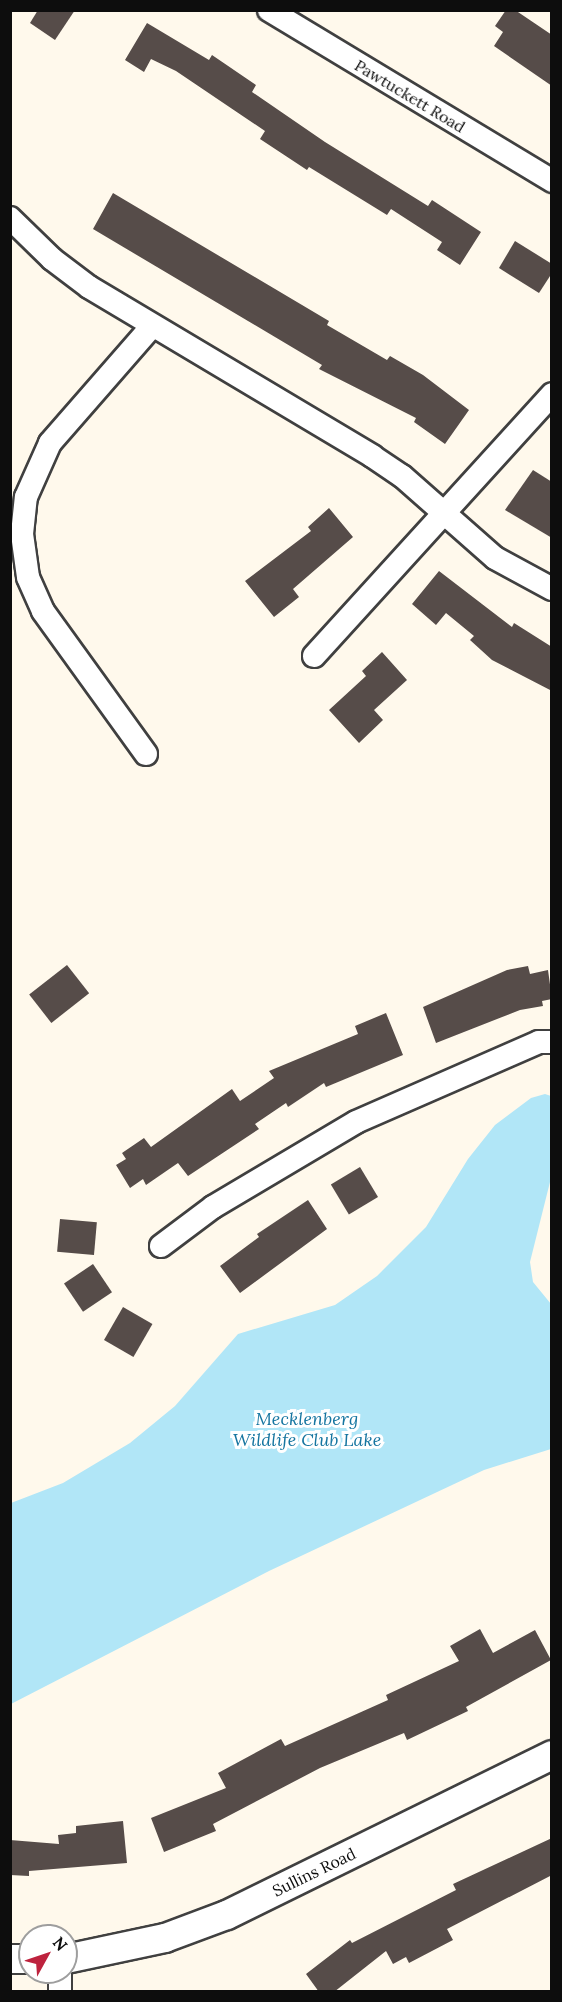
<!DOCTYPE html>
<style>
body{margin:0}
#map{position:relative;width:562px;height:2002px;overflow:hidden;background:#fff9ec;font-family:Lora,serif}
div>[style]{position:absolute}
.water>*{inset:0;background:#b1e6f7}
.building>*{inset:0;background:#564c49;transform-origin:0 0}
.roads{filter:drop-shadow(2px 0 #404040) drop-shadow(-2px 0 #404040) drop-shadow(0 2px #404040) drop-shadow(0 -2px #404040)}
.minor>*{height:22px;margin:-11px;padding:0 11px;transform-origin:11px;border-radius:11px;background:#fff}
.tertiary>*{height:28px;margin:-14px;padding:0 14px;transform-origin:14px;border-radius:14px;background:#fff}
span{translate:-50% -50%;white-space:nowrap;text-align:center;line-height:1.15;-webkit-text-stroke:6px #fff;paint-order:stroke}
.street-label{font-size:16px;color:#0d0d0d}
.water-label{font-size:18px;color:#1575a0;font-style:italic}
.frame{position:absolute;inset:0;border:12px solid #0d0d0d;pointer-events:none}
.north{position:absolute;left:18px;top:1924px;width:60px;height:60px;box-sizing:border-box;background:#fff;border:2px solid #9e9e9e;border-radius:50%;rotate:50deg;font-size:16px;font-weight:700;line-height:24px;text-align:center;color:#0d0d0d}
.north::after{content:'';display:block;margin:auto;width:21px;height:27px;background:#be233e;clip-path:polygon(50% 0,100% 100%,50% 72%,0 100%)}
</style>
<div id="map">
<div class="water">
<i style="clip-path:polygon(545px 1094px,551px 1096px,551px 1178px,530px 1262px,533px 1282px,551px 1304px,551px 1449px,484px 1470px,269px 1571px,11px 1704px,11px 1503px,63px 1483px,130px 1443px,175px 1406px,238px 1334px,335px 1305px,377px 1276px,426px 1227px,468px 1159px,495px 1125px,531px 1098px)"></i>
</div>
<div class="building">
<i style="clip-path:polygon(38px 10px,75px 10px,55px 40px,30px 23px)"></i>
<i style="clip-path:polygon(506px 10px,515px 10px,552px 35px,552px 86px,494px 46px,503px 32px,495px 26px)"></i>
<i style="clip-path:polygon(147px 23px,209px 60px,212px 55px,256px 85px,252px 92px,325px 142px,428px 206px,432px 200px,481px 232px,460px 265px,437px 250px,442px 242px,391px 209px,387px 215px,309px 167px,307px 170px,260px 139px,265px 131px,176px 71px,151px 59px,144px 72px,125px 60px)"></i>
<i style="clip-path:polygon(113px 193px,329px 321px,327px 325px,387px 360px,390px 356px,423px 375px,469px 410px,445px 444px,414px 422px,416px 418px,319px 369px,322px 365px,93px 229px)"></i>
<i style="clip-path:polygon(515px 241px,552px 264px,552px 273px,539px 293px,499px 268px)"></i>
<i style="clip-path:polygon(533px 470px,552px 482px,552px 538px,505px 510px)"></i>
<i style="clip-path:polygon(329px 508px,353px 537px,293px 589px,299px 597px,274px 617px,245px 581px,311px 531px,308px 527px)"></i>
<i style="clip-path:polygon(439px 571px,512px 627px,514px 623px,552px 647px,552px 691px,492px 660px,470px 640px,474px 636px,446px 613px,436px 625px,412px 604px)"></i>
<i style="clip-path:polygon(382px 652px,407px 680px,374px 710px,383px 720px,359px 743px,329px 710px,366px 676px,362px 671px)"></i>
<i style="left:67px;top:965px;width:36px;height:48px;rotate:52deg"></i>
<i style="clip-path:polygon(528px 966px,530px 974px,548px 970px,552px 999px,542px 1001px,543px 1006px,520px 1010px,436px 1043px,423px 1007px,507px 970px)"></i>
<i style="clip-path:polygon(386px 1013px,403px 1055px,326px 1087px,324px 1083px,288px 1107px,286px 1103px,255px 1124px,259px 1129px,188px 1176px,178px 1163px,146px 1185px,143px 1179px,130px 1188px,116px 1165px,126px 1159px,122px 1153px,144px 1138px,151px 1147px,232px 1089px,240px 1101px,274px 1078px,269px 1071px,358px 1034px,355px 1026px)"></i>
<i style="left:360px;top:1167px;width:35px;height:34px;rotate:59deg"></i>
<i style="clip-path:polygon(308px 1200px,327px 1229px,240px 1293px,220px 1266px,259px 1237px,257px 1234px)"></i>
<i style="left:60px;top:1219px;width:37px;height:33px;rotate:5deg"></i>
<i style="left:93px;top:1264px;width:34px;height:35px;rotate:56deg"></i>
<i style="left:123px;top:1307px;width:34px;height:38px;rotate:30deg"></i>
<i style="clip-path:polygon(480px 1629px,493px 1653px,535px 1630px,551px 1660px,466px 1707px,468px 1711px,407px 1740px,404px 1733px,320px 1768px,213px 1824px,216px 1831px,164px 1852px,151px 1818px,226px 1788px,218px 1773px,281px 1739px,285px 1746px,388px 1700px,386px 1695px,459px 1661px,450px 1646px)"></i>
<i style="clip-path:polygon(123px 1821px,127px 1863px,29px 1871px,29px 1876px,10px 1875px,10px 1840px,59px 1844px,58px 1835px,76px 1833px,76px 1826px)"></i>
<i style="clip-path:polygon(552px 1838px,552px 1875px,447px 1929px,453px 1940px,409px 1963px,406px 1957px,393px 1964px,386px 1951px,334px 1992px,319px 1992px,306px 1974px,350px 1940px,352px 1943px,456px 1890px,453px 1884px)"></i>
</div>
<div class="roads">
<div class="minor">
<i style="left:269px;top:10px;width:331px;rotate:31.1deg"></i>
<i style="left:10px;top:218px;width:59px;rotate:44.3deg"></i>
<i style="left:52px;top:259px;width:46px;rotate:37.1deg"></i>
<i style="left:89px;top:287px;width:330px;rotate:30.8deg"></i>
<i style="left:372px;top:456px;width:36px;rotate:34deg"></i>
<i style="left:402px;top:476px;width:124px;rotate:41.4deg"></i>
<i style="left:495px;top:558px;width:65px;rotate:28.5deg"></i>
<i style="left:314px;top:656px;width:354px;rotate:-47.7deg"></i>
<i style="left:146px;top:754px;width:176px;rotate:-125.8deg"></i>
<i style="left:43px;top:611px;width:37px;rotate:-114deg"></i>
<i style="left:28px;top:577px;width:43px;rotate:-97.9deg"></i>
<i style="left:22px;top:534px;width:37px;rotate:-84deg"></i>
<i style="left:26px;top:497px;width:59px;rotate:-66deg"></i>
<i style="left:50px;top:443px;width:155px;rotate:-48.9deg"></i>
<i style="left:161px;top:1246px;width:65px;rotate:-36.9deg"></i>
<i style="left:213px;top:1207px;width:166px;rotate:-30.7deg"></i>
<i style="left:356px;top:1122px;width:200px;rotate:-23.6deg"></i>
<i style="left:539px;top:1042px;width:13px"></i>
<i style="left:60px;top:1972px;width:20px;rotate:90deg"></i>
</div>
<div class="tertiary">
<i style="left:10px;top:1959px;width:20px"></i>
<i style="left:66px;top:1959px;width:101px;rotate:-12deg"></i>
<i style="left:165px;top:1938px;width:66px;rotate:-20.4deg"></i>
<i style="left:227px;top:1915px;width:362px;rotate:-26.2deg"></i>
</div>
</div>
<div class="street-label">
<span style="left:410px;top:96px;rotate:31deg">Pawtuckett Road</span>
<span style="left:314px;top:1872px;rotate:-26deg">Sullins Road</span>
</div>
<div class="water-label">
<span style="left:307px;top:1430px">Mecklenberg<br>Wildlife Club Lake</span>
</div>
<div class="frame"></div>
<div class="north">N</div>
</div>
